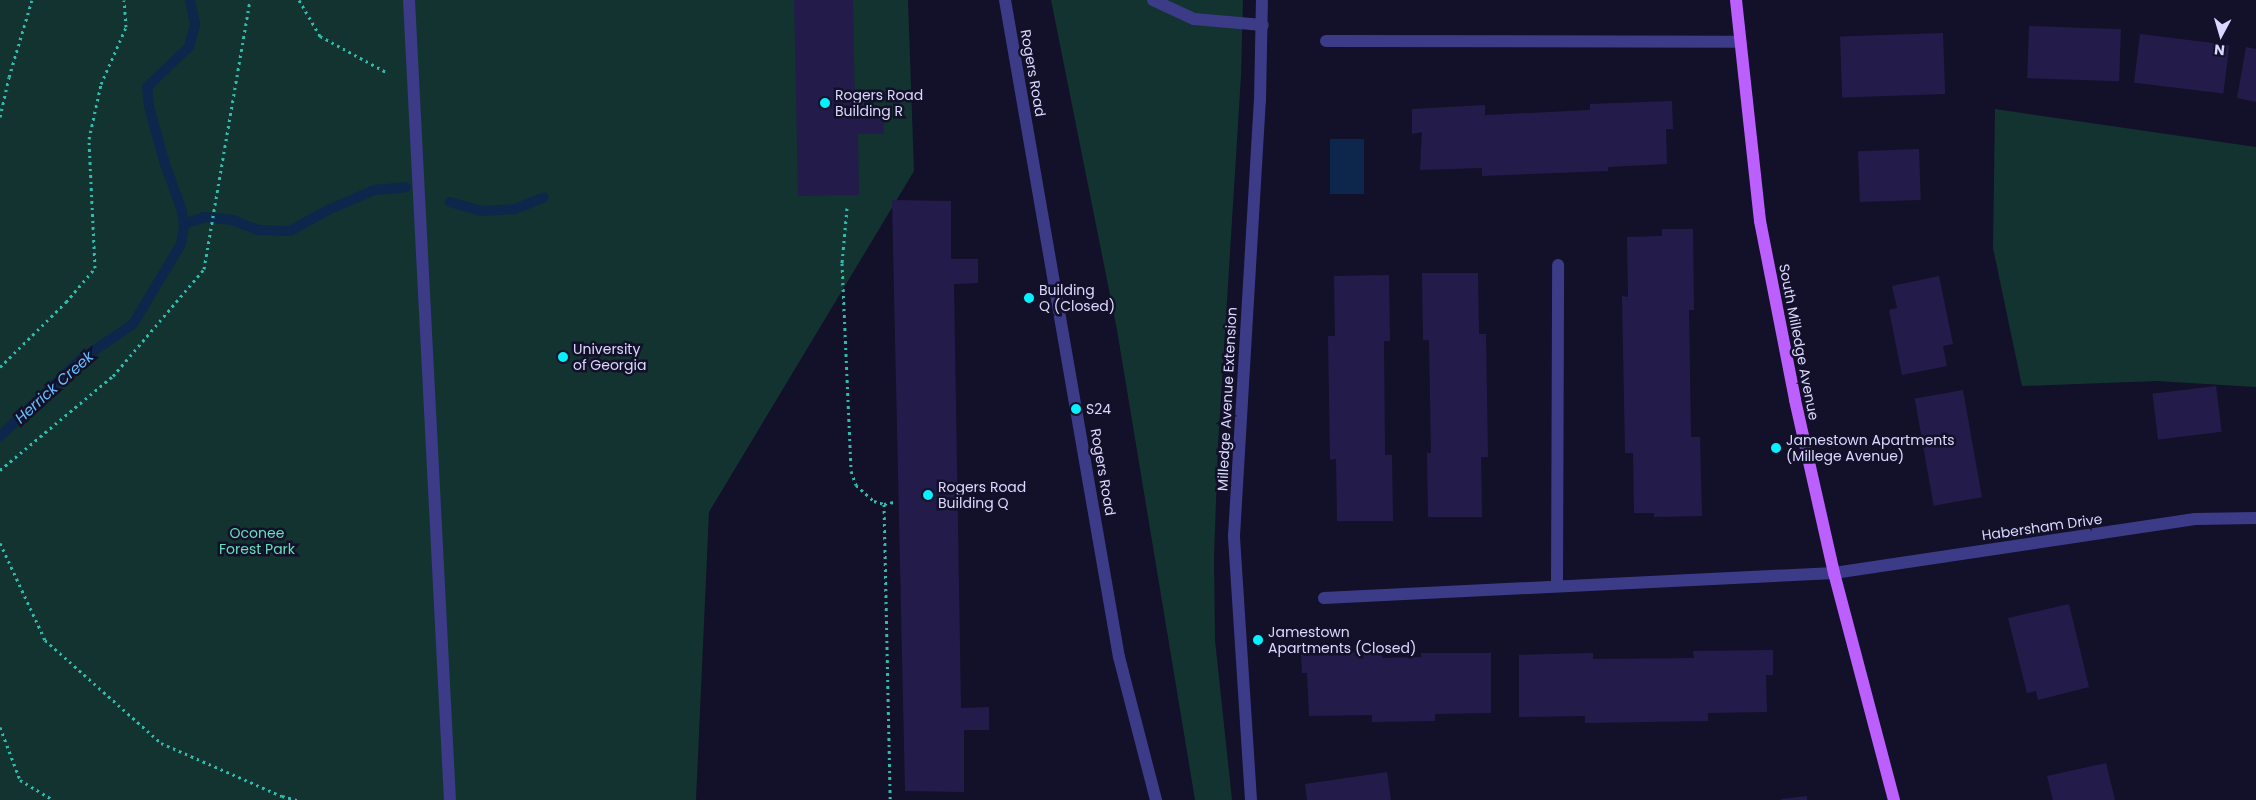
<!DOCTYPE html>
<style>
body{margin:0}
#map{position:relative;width:2256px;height:800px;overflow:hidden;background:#131029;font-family:Poppins,sans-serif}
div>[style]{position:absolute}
.green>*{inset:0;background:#133330}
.water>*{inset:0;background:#0c264c;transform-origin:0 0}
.stream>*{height:10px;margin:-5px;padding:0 5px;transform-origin:5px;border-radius:5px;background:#0c264c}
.building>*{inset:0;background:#231c4a;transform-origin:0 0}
.path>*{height:3px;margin-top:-1.5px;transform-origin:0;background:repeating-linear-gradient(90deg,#2fbcad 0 2.5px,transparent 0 6.5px)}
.minor>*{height:12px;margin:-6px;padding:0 6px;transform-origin:6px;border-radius:6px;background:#3b3b88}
.major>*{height:12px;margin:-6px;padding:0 6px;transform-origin:6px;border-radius:6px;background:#bc5fff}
.dots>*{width:14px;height:14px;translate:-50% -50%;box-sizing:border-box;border:2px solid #131029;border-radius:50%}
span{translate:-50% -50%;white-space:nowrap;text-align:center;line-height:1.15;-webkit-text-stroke:5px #131029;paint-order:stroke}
.street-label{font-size:14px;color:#dbd8ff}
.poi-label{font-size:14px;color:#dbd8ff}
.left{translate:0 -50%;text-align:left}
.park-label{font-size:14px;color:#62e1bc}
.water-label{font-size:15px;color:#66bfff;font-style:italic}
.north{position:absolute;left:2196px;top:10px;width:50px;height:50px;-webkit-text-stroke:4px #131029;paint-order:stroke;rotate:186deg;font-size:14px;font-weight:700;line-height:20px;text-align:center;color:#dbd8ff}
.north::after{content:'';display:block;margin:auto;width:18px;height:22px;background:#dbd8ff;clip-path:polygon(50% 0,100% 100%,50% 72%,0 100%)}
</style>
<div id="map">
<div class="green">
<i style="clip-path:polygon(0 0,908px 0,914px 171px,709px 512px,696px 800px,0 800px)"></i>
<i style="clip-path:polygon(1051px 0,1243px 0,1241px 76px,1218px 445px,1214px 557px,1215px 640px,1232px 800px,1195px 800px,1117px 330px)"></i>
<i style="clip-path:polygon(1995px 109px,2256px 147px,2256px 387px,2157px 381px,2022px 386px,1993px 248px)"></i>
</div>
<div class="water">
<i style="left:1330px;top:139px;width:34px;height:55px"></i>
</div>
<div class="stream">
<i style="left:450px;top:202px;width:32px;rotate:16deg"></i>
<i style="left:481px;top:211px;width:34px;rotate:-3deg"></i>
<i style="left:515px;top:209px;width:31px;rotate:-22deg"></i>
<i style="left:184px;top:224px;width:21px;rotate:-19deg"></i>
<i style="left:204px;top:217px;width:29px;rotate:6deg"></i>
<i style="left:233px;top:220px;width:27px;rotate:22deg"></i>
<i style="left:258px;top:230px;width:32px;rotate:2deg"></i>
<i style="left:290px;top:231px;width:43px;rotate:-28.9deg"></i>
<i style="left:328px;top:210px;width:50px;rotate:-23.5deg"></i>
<i style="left:374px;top:190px;width:32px;rotate:-5deg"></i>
<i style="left:0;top:436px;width:110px;rotate:-43.5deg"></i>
<i style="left:80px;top:360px;width:64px;rotate:-34.2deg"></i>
<i style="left:133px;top:324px;width:93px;rotate:-59deg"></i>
<i style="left:181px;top:244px;width:20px;rotate:-81deg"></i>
<i style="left:184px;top:224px;width:13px;rotate:-99deg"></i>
<i style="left:182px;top:211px;width:53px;rotate:-109.8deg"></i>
<i style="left:164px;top:161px;width:57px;rotate:-105.3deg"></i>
<i style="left:149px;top:106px;width:19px;rotate:-96deg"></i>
<i style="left:147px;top:87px;width:58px;rotate:-43.6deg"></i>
<i style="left:189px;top:47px;width:24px;rotate:-75deg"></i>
<i style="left:195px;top:24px;width:25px;rotate:-102deg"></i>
</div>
<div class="building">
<i style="clip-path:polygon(794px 0,853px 0,855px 110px,884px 110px,884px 134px,858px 134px,859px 195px,798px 196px)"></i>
<i style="left:2029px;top:26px;width:92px;height:52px;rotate:2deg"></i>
<i style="left:1943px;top:33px;width:61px;height:103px;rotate:88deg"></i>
<i style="left:2140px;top:34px;width:90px;height:49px;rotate:7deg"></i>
<i style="clip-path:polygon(2246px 47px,2256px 49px,2256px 102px,2237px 98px)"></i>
<i style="clip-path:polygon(1672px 101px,1673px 129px,1666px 129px,1667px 164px,1608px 167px,1608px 171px,1482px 176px,1482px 168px,1420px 170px,1422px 132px,1412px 134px,1412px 109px,1485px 105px,1485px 115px,1590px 110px,1590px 104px)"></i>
<i style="left:1919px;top:149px;width:51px;height:61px;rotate:88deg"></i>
<i style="clip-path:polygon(892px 200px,951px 201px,951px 259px,978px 259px,978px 283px,954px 284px,961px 708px,989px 707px,989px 730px,964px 730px,964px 792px,905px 791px)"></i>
<i style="clip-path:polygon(1662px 229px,1693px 229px,1694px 310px,1689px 310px,1691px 437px,1700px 437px,1702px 516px,1654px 517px,1654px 513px,1634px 513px,1633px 453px,1625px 453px,1622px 296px,1628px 297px,1627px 237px,1662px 236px)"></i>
<i style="clip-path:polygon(1422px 273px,1478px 273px,1479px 334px,1486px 334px,1488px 457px,1481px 457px,1482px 517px,1428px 517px,1427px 453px,1431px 453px,1429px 340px,1423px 340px)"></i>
<i style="clip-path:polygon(1389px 275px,1390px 341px,1384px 341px,1385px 455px,1392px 455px,1393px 521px,1337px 521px,1336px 459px,1330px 460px,1328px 336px,1335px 336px,1334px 276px)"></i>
<i style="clip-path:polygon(1939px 276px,1953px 344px,1943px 346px,1947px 366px,1902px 375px,1889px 310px,1897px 308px,1892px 286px)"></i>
<i style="left:2216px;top:386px;width:46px;height:64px;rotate:83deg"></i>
<i style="left:1963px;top:390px;width:109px;height:49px;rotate:80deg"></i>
<i style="clip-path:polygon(2069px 604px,2089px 687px,2038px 700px,2036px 691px,2027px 693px,2008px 618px)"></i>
<i style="clip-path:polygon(1773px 650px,1773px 675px,1766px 675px,1767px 712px,1708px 713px,1708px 721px,1585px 723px,1585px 716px,1519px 717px,1519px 655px,1593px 653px,1593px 659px,1694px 658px,1693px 651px)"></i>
<i style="clip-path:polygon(1382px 652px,1382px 658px,1421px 657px,1421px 653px,1491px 653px,1491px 713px,1435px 714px,1435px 721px,1372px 722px,1372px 715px,1309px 716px,1307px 673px,1302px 673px,1301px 653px)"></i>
<i style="clip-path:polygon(2106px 763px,2115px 800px,2053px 800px,2047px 776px)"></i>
<i style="clip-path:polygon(1387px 772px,1391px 800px,1307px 800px,1305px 784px)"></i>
<i style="clip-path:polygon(1807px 796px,1807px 800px,1781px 800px,1781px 799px)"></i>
</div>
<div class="path">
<i style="left:299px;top:0;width:42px;rotate:59.7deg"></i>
<i style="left:320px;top:36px;width:77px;rotate:28.6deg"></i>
<i style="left:0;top:117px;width:41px;rotate:-77.3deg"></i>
<i style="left:9px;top:77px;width:80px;rotate:-73.4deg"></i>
<i style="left:847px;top:208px;width:55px;rotate:95.2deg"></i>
<i style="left:842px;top:263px;width:208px;rotate:87.5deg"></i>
<i style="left:851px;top:471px;width:15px;rotate:70deg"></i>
<i style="left:856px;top:485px;width:24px;rotate:42deg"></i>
<i style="left:874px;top:501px;width:10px;rotate:17deg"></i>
<i style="left:884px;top:504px;width:10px;rotate:-11deg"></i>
<i style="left:0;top:367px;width:93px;rotate:-44.6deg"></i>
<i style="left:66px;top:302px;width:45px;rotate:-49.5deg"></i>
<i style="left:95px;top:268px;width:129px;rotate:-92.7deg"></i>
<i style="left:89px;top:139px;width:56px;rotate:-77.7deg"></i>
<i style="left:101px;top:84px;width:62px;rotate:-66.3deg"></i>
<i style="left:126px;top:27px;width:27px;rotate:-94deg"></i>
<i style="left:0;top:470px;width:147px;rotate:-39.8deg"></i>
<i style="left:113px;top:376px;width:140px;rotate:-49.6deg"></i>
<i style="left:204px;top:269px;width:273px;rotate:-80.3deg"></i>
<i style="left:884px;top:504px;width:296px;rotate:88.8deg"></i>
<i style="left:0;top:543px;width:107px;rotate:65.1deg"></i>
<i style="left:45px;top:640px;width:155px;rotate:41.6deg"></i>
<i style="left:161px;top:743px;width:132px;rotate:23.7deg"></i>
<i style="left:282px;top:796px;width:16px;rotate:15deg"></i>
<i style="left:0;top:727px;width:57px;rotate:69.3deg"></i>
<i style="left:20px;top:780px;width:39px;rotate:31deg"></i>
</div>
<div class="minor">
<i style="left:409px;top:0;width:801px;rotate:87.07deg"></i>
<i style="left:1005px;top:0;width:667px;rotate:80.16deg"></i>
<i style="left:1119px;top:657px;width:148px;rotate:75.5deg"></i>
<i style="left:1153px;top:0;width:45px;rotate:24.9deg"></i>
<i style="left:1194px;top:19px;width:69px;rotate:5deg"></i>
<i style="left:1326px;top:41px;width:414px;rotate:0.1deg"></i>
<i style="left:1557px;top:586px;width:321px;rotate:-89.8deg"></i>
<i style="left:1324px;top:598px;width:511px;rotate:-2.81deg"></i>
<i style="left:1834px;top:573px;width:365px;rotate:-8.5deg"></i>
<i style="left:2195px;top:519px;width:61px;rotate:-0.9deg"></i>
<i style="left:1251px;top:800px;width:265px;rotate:-93.7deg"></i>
<i style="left:1234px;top:536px;width:436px;rotate:-86.6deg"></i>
<i style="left:1260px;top:101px;width:101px;rotate:-88.9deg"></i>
</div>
<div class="major">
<i style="left:1736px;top:0;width:222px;rotate:83.8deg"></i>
<i style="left:1760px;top:221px;width:182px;rotate:78.9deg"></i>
<i style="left:1795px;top:400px;width:177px;rotate:77.3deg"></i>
<i style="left:1834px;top:573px;width:235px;rotate:75.2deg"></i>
</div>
<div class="dots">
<i style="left:825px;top:103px;background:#04f1ff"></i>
<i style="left:1029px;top:298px;background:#04f1ff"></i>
<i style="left:563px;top:357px;background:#04f1ff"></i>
<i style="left:1076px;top:409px;background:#04f1ff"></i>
<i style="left:1776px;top:448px;background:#04f1ff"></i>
<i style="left:928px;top:495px;background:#04f1ff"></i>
<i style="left:1258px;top:640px;background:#04f1ff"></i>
</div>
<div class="street-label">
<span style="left:1033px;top:73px;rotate:80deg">Rogers Road</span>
<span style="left:1799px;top:342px;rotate:79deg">South Milledge Avenue</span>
<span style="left:1227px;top:399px;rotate:-87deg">Milledge Avenue Extension</span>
<span style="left:1103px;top:472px;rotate:80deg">Rogers Road</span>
<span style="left:2042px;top:527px;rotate:-8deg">Habersham Drive</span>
</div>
<div class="poi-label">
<span class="left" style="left:835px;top:103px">Rogers Road<br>Building R</span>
<span class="left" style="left:1039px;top:298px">Building<br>Q (Closed)</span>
<span class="left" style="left:573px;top:357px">University<br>of Georgia</span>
<span class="left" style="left:1086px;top:409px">S24</span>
<span class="left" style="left:1786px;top:448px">Jamestown Apartments<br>(Millege Avenue)</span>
<span class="left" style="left:938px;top:495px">Rogers Road<br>Building Q</span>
<span class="left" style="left:1268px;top:640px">Jamestown<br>Apartments (Closed)</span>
</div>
<div class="park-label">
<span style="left:257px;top:541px">Oconee<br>Forest Park</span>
</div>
<div class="water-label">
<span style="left:54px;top:387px;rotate:-42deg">Herrick Creek</span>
</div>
<div class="north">N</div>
</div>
